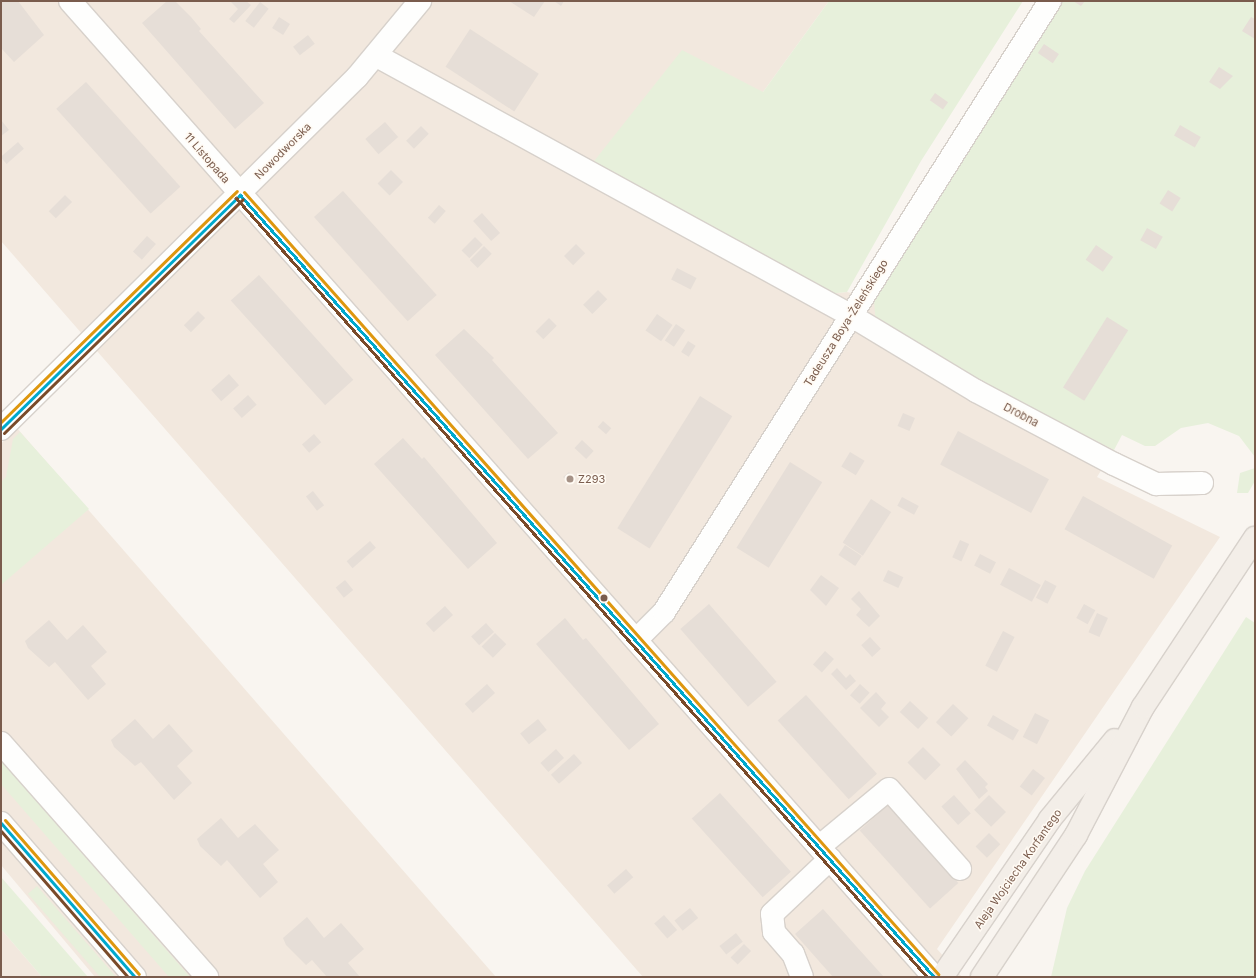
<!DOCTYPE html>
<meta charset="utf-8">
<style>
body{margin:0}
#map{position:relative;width:1256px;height:978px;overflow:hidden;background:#f9f5f0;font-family:Inter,sans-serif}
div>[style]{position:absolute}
.residential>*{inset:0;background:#f2e8de}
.green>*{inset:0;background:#e7f0db;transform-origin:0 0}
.building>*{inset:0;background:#e6ded7;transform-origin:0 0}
.roads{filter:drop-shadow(1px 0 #d7d1cb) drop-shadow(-1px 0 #d7d1cb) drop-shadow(0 1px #d7d1cb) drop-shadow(0 -1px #d7d1cb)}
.minor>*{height:22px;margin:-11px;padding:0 11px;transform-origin:11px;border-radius:11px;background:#fefefd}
.major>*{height:22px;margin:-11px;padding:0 11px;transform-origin:11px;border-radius:11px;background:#f3eee8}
.bus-1>*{height:3px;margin:-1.5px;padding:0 1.5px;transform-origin:1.5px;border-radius:1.5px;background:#00a9ce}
.bus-2>*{height:3px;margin:-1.5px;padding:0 1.5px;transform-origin:1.5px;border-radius:1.5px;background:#7a4b2a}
.bus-3>*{height:3px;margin:-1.5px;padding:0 1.5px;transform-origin:1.5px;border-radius:1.5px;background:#de970f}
.dots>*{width:11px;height:11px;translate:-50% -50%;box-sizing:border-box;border:2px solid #fffaf3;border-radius:50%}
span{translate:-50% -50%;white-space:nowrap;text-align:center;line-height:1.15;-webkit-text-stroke:3px #fffaf3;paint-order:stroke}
.street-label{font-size:11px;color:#7a5c4d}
.poi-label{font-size:11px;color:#7a5c4d}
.left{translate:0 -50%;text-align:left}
.frame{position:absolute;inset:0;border:2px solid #7a5c4d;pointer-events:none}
</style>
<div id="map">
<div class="residential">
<i style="clip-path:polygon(1px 1px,829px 1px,763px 92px,828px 294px,847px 292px,874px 299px,901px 340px,1114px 450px,1097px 477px,1220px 537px,937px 949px,962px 977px,643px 977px,1px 241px)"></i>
<i style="clip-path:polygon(16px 427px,496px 977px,95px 977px,1px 865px,1px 444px)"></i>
<i style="clip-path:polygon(1px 929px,42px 977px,1px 977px)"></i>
</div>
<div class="green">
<i style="clip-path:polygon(829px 1px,1023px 1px,921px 161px,847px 292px,828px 294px,591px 165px,682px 50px,763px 92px)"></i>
<i style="clip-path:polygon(1063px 1px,1255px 1px,1255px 457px,1239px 436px,1208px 423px,1181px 428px,1155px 446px,1145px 446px,1122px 435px,1114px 450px,901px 340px,884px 329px,875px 315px,874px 299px)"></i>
<i style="clip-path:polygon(20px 432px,89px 509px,1px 585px,1px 482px,6px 477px,13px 439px)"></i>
<i style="clip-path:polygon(1255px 468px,1255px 481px,1248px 493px,1237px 493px,1240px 473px)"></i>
<i style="clip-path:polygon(1246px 617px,1255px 623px,1255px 977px,1051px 977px,1067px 908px,1085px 871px)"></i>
<i style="clip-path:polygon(1px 761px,190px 977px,169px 977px,1px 784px)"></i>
<i style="clip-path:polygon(1px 877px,88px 977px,42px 977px,1px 929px)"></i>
<i style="left:37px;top:886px;width:120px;height:12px;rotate:49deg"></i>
</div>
<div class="building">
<i style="clip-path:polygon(1px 1px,18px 1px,44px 35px,14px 62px,1px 48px)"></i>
<i style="clip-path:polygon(167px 1px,175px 1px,191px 17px,201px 29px,199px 31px,264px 103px,235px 129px,142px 23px)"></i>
<i style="clip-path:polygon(246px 1px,251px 5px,234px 23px,229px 19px,238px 9px,231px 2px)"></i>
<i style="clip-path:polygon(509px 1px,545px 1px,534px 17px)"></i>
<i style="clip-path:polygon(554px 1px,564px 1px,561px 6px)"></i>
<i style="clip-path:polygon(1073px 1px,1085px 1px,1081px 6px)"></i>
<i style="left:260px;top:2px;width:11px;height:24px;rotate:38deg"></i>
<i style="left:279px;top:17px;width:13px;height:13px;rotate:32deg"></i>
<i style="clip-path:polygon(1251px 17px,1255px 19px,1255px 39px,1242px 31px)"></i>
<i style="left:470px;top:29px;width:82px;height:45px;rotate:33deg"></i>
<i style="left:308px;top:35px;width:11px;height:19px;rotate:52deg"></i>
<i style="left:1044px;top:44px;width:18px;height:11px;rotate:34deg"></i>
<i style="clip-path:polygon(1219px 67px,1233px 76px,1220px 89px,1209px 82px)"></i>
<i style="left:86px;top:82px;width:141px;height:40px;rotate:48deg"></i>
<i style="left:935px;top:93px;width:16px;height:9px;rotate:35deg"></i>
<i style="clip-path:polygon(1px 120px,9px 130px,1px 136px)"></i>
<i style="left:385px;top:122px;width:20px;height:26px;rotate:49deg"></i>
<i style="left:1180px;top:125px;width:24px;height:12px;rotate:30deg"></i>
<i style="left:421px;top:126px;width:11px;height:21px;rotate:45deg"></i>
<i style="left:18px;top:142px;width:9px;height:23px;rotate:49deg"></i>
<i style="left:391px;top:170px;width:17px;height:19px;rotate:45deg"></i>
<i style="left:1168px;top:190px;width:15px;height:16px;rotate:32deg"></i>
<i style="left:343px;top:191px;width:140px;height:39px;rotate:48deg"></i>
<i style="left:65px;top:195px;width:10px;height:23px;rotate:45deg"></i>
<i style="left:439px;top:205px;width:9px;height:17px;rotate:41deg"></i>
<i style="left:482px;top:213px;width:27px;height:12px;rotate:48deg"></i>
<i style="left:1147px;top:228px;width:18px;height:14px;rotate:29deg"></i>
<i style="left:147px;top:236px;width:12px;height:21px;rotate:42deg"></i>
<i style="left:475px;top:237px;width:11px;height:19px;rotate:45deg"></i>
<i style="left:576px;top:244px;width:13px;height:17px;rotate:45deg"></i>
<i style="left:1096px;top:245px;width:21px;height:18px;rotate:35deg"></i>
<i style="left:484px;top:246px;width:11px;height:20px;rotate:45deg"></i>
<i style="left:677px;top:268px;width:22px;height:13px;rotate:27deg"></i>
<i style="left:259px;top:275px;width:141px;height:38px;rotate:48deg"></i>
<i style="left:598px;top:290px;width:13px;height:21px;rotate:45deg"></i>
<i style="left:198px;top:311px;width:10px;height:20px;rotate:45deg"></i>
<i style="left:657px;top:314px;width:19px;height:20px;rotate:35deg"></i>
<i style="left:1107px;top:317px;width:25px;height:83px;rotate:32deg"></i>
<i style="left:549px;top:318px;width:11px;height:19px;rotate:45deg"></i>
<i style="left:676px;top:324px;width:11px;height:20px;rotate:34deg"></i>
<i style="clip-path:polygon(464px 329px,494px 358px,492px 360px,558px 433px,528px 459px,435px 355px)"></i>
<i style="left:688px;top:341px;width:9px;height:13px;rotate:32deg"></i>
<i style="left:229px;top:374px;width:15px;height:24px;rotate:48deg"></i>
<i style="left:248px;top:395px;width:13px;height:20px;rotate:48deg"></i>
<i style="left:700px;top:396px;width:38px;height:156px;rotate:32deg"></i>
<i style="left:903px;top:413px;width:13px;height:14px;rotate:23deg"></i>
<i style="left:603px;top:421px;width:11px;height:8px;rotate:41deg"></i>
<i style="left:958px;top:431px;width:103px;height:38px;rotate:28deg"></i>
<i style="left:314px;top:434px;width:11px;height:16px;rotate:49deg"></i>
<i style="clip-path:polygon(403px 438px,422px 459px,424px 457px,497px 543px,468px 569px,374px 464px)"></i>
<i style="left:582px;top:440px;width:16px;height:11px;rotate:43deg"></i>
<i style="left:850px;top:452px;width:17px;height:17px;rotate:31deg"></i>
<i style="left:790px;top:462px;width:38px;height:101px;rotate:32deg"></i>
<i style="clip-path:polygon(569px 472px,576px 480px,571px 485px,563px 477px)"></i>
<i style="left:313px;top:491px;width:18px;height:9px;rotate:52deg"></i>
<i style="left:1083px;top:496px;width:102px;height:38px;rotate:29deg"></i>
<i style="left:902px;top:497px;width:19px;height:10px;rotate:28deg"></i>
<i style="left:871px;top:499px;width:24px;height:52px;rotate:33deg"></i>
<i style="left:960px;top:540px;width:10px;height:19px;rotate:24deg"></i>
<i style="left:370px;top:541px;width:9px;height:31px;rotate:49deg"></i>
<i style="left:845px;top:545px;width:20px;height:12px;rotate:33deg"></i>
<i style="left:980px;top:554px;width:18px;height:13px;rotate:27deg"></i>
<i style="left:1009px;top:568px;width:36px;height:19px;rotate:28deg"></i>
<i style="left:888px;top:570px;width:17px;height:12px;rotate:25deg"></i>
<i style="clip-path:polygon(821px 575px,839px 588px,826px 606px,810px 590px)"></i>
<i style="left:345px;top:580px;width:13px;height:12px;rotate:51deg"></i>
<i style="left:1045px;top:580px;width:13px;height:20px;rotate:27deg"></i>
<i style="clip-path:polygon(859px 591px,880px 616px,869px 627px,856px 615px,861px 609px,851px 599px)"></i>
<i style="left:709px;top:604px;width:103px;height:38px;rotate:49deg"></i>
<i style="left:1084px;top:604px;width:13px;height:16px;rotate:29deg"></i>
<i style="left:445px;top:606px;width:12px;height:26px;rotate:48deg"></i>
<i style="left:1097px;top:613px;width:12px;height:21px;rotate:24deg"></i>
<i style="clip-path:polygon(565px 618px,583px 640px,586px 638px,659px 724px,629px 750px,536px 644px)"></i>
<i style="clip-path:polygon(49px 620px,67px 640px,83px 625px,107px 652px,91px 666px,106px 684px,88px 700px,55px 662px,49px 667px,28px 648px,25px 641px)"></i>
<i style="left:486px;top:623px;width:12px;height:20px;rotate:48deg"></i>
<i style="left:1003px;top:631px;width:13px;height:39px;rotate:27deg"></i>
<i style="left:495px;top:633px;width:16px;height:19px;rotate:45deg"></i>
<i style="left:870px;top:637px;width:16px;height:12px;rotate:47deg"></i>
<i style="left:825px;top:651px;width:12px;height:18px;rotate:42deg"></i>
<i style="clip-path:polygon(837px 668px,846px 678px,850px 674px,856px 681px,846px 690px,831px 674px)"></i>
<i style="left:487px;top:684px;width:12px;height:30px;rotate:48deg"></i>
<i style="left:860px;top:684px;width:13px;height:15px;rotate:42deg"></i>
<i style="clip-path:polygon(876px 692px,886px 703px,881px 709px,889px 717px,879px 727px,860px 708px)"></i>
<i style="left:806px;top:695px;width:106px;height:38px;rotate:48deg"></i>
<i style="left:910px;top:701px;width:25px;height:15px;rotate:43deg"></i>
<i style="left:953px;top:704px;width:21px;height:25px;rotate:43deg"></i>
<i style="left:1035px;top:713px;width:16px;height:27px;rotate:27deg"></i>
<i style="left:993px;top:715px;width:30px;height:12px;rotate:30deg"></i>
<i style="clip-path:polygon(135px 719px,153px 739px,169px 724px,193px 751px,177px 766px,192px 783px,174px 800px,141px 762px,135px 766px,114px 747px,111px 740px)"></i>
<i style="left:538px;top:719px;width:14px;height:23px;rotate:51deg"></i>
<i style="left:923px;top:747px;width:25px;height:22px;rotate:45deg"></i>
<i style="left:556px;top:749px;width:12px;height:21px;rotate:48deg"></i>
<i style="left:574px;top:754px;width:12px;height:31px;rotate:48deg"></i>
<i style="clip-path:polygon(965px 760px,988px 784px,985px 787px,988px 791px,979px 799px,956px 769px)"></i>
<i style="left:1033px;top:769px;width:15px;height:22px;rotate:37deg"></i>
<i style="left:720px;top:793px;width:106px;height:38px;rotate:48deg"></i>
<i style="left:954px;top:795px;width:25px;height:17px;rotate:48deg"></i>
<i style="left:989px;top:795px;width:24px;height:21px;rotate:45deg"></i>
<i style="left:888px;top:805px;width:105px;height:38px;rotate:48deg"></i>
<i style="clip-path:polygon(221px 818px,238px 838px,255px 824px,279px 850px,263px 864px,278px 882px,260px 898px,227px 860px,221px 866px,200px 846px,197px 839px)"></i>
<i style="left:989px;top:833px;width:16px;height:19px;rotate:45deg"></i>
<i style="left:626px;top:869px;width:11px;height:25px;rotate:49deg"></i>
<i style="left:690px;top:908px;width:13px;height:20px;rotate:51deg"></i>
<i style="clip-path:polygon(823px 909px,856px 946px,884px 977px,833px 977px,795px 934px)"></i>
<i style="left:664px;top:915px;width:20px;height:13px;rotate:49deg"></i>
<i style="clip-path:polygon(307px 917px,324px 938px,341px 923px,364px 949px,348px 963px,360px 977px,327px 977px,312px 960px,306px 965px,286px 945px,283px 938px)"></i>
<i style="left:736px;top:933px;width:11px;height:21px;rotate:52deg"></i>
<i style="left:744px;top:944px;width:10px;height:19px;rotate:45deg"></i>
</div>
<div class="roads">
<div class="minor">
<i style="left:70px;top:1px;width:1303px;rotate:48.48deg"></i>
<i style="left:377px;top:56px;width:539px;rotate:28.7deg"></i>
<i style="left:850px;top:315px;width:147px;rotate:31.1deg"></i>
<i style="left:976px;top:391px;width:156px;rotate:27.9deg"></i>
<i style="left:1114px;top:464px;width:47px;rotate:25.5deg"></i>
<i style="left:1156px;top:484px;width:46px;rotate:-1.2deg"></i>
<i style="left:1px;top:429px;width:501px;rotate:-44.68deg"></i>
<i style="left:357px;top:77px;width:99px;rotate:-50.3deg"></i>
<i style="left:636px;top:640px;width:40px;rotate:-45deg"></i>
<i style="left:664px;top:612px;width:723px;rotate:-57.72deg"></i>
<i style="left:1px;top:743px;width:312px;rotate:48.6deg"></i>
<i style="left:1px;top:823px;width:204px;rotate:49deg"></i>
<i style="left:820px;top:846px;width:89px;rotate:-39.6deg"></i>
<i style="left:889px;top:789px;width:107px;rotate:48.4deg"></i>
<i style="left:802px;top:977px;width:25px;rotate:-111deg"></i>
<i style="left:793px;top:954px;width:29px;rotate:-131deg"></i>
<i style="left:774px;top:932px;width:18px;rotate:-96deg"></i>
<i style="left:772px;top:914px;width:80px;rotate:-43.5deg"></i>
</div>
<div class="major">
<i style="left:942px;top:977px;width:191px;rotate:-55.6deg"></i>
<i style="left:1050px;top:819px;width:102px;rotate:-50.6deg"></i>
<i style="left:982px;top:977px;width:170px;rotate:-56.5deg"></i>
<i style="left:1076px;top:835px;width:144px;rotate:-62.4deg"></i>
<i style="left:1143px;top:707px;width:203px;rotate:-56.5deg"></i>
</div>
</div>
<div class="bus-1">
<i style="left:240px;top:195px;width:1046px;rotate:48.41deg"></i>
<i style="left:1px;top:429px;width:334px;rotate:-44.4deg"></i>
<i style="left:1px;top:823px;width:204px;rotate:49deg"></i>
</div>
<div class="bus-2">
<i style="left:236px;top:198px;width:1041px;rotate:48.43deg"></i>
<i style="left:4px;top:433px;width:334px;rotate:-44.4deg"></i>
<i style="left:1px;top:831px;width:194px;rotate:49deg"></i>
</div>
<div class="bus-3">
<i style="left:244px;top:192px;width:1046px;rotate:48.41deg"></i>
<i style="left:1px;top:422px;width:330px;rotate:-44.4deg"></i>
<i style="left:5px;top:820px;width:204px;rotate:49deg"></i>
</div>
<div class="dots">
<i style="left:570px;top:479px;background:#a69286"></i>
<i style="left:604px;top:598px;background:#7a5c4d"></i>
</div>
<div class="street-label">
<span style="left:283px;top:151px;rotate:-45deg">Nowodworska</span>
<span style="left:207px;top:158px;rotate:49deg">11 Listopada</span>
<span style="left:846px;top:323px;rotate:-58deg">Tadeusza Boya-Żeleńskiego</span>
<span style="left:1021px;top:415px;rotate:28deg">Drobna</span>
<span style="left:1018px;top:869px;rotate:-55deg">Aleja Wojciecha Korfantego</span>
</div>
<div class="poi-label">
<span class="left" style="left:578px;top:479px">Z293</span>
</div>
<div class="frame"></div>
</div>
